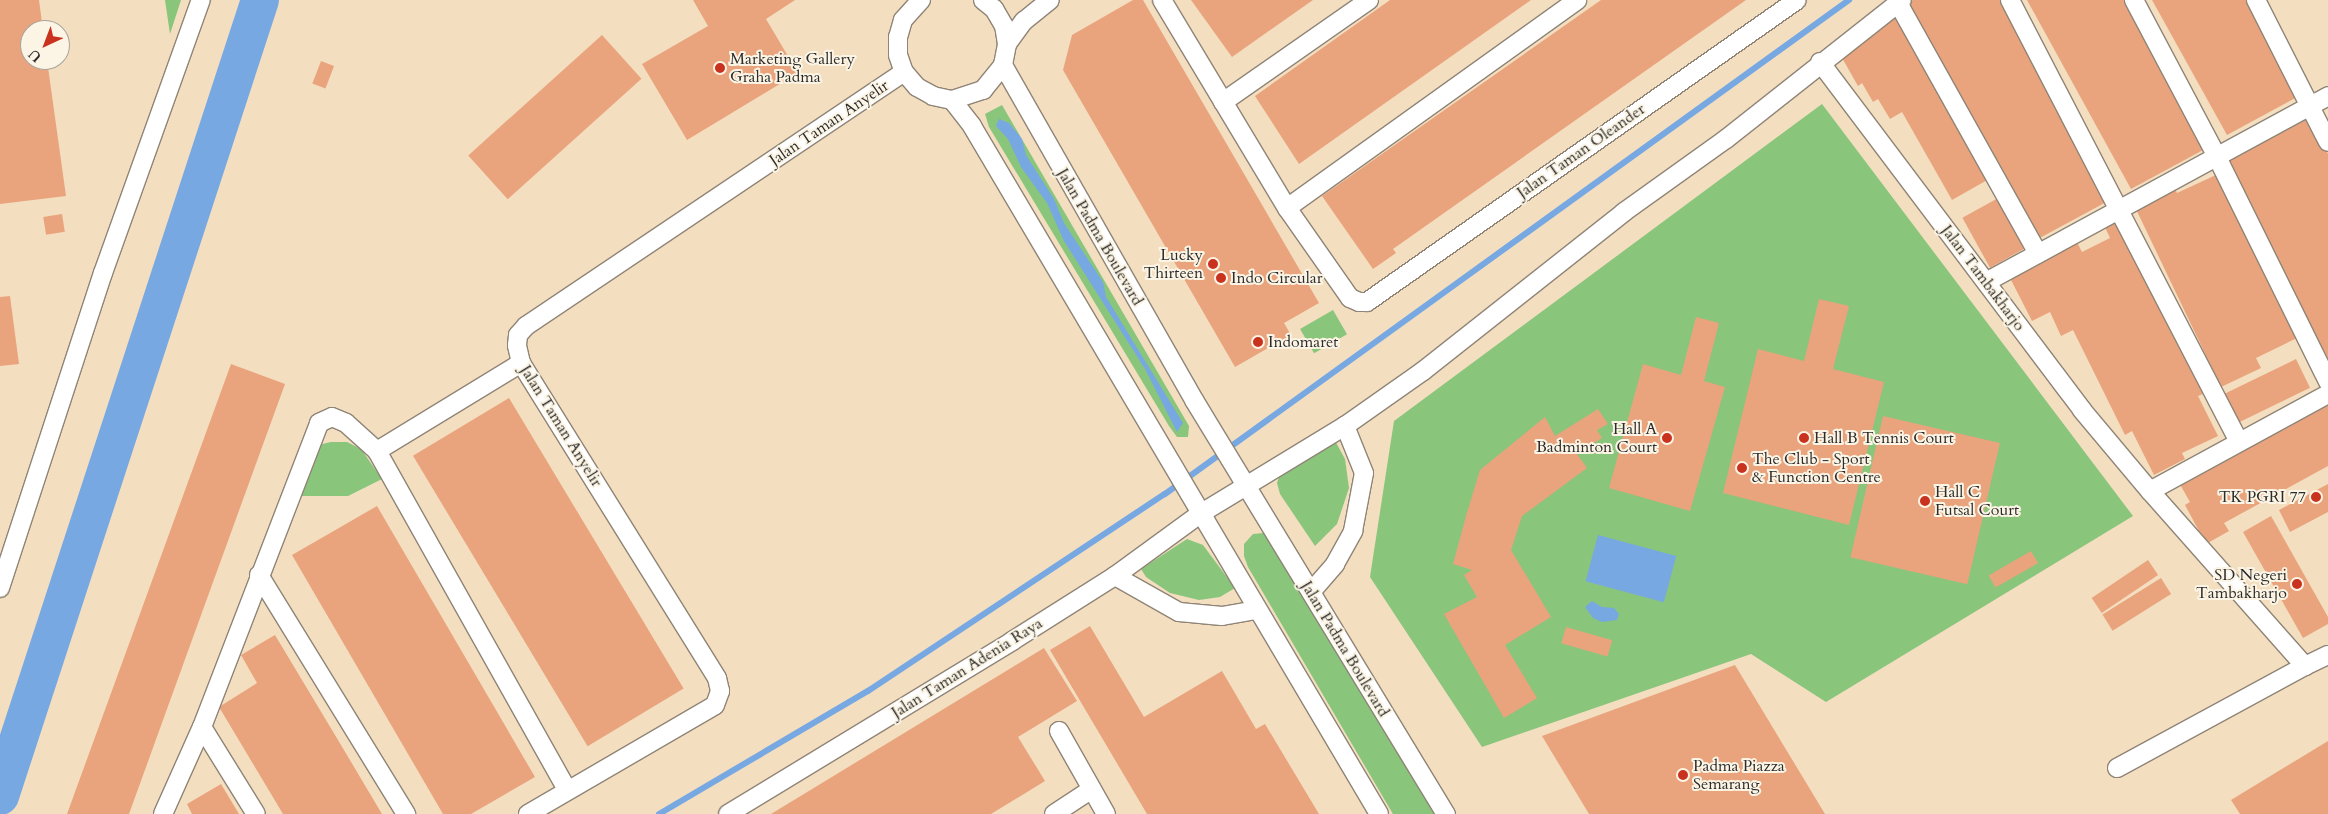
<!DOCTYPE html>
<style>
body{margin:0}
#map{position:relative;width:2328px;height:814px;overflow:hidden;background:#f3dec0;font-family:Cardo,serif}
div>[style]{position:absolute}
.green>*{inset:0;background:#89c57b;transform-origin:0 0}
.water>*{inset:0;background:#77a8e2;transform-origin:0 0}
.stream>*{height:6px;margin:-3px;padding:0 3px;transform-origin:3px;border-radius:3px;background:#77a8e2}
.river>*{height:38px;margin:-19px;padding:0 19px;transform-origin:19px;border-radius:19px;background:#77a8e2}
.building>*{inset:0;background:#e9a47d;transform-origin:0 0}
.roads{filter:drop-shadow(1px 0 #8f8476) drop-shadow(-1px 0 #8f8476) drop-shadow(0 1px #8f8476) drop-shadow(0 -1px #8f8476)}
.street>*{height:18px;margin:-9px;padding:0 9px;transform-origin:9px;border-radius:9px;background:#fff}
.dots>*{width:14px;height:14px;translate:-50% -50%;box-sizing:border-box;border:2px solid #fcf5e5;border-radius:50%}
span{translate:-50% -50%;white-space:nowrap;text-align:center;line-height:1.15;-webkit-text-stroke:4px #fcf5e5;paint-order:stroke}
.poi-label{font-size:16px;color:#2b2b2b}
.left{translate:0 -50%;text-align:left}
.right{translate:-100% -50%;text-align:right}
.street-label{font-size:16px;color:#2b2b2b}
.north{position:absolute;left:20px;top:20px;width:50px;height:50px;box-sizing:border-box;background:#fcf5e5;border:1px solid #a8a49b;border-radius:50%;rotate:223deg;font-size:14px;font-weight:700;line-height:20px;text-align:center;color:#2b2b2b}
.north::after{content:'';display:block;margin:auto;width:18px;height:22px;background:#c8321e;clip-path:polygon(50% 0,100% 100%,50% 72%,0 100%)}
</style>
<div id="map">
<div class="green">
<i style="clip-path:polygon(165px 0,181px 0,170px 34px)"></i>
<i style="clip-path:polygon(1822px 104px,2133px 516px,1826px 702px,1751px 654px,1482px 747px,1370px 577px,1394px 421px)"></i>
<i style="clip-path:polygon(1002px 105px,1189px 426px,1188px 437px,1177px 437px,1169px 426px,989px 127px,985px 114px)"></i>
<i style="left:1333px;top:310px;width:28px;height:38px;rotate:60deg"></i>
<i style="clip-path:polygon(1333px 437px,1345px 459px,1349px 488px,1337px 524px,1315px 546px,1280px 494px,1277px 483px,1281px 471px)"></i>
<i style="clip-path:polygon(331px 442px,347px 442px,361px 449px,382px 479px,348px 496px,301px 496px,311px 453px,318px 445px)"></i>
<i style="clip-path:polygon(1263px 533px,1268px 534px,1284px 554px,1436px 814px,1393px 814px,1248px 567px,1244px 556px,1244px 544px,1253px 534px)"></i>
<i style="clip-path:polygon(1187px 539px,1203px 545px,1235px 588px,1220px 597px,1199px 600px,1170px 593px,1146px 577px,1141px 569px)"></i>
</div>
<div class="water">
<i style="clip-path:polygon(999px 119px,1009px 123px,1022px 139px,1026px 155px,1054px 199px,1064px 223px,1103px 282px,1106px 297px,1183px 423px,1177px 432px,1145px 369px,1064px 241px,1047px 203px,1021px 167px,1008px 139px,996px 126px)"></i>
<i style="left:1598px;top:535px;width:81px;height:48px;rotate:15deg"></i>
<i style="clip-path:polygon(1592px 601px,1602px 607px,1614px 608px,1619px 614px,1617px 620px,1602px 622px,1593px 618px,1585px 607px)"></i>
</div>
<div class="stream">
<i style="left:659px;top:814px;width:243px;rotate:-30.5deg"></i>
<i style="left:868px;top:691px;width:356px;rotate:-33.6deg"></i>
<i style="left:1165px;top:494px;width:844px;rotate:-35.84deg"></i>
</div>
<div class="river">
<i style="left:0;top:796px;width:837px;rotate:-71.91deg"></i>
</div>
<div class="building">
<i style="clip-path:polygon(0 0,39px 0,43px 30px,30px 30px,30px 60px,47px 60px,66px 196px,0 204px)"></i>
<i style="clip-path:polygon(693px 0,795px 0,766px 19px,798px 73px,687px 140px,642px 64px,708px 26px)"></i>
<i style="clip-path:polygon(1133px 0,1143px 0,1319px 303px,1284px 323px,1291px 335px,1235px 367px,1063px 70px,1072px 35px)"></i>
<i style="clip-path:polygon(1191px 0,1313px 0,1232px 57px)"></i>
<i style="clip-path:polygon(1390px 0,1531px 0,1299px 164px,1255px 96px)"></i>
<i style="clip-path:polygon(1601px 0,1746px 0,1393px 249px,1396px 253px,1373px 269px,1322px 196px)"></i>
<i style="clip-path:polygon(1913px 0,2000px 0,2110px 200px,2036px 240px,1906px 4px)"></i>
<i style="clip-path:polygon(2027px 0,2124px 0,2205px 149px,2131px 189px)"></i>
<i style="clip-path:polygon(2152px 0,2249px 0,2301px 95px,2227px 135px)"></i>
<i style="clip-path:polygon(1897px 17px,1989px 179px,1952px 200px,1902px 112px,1890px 119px,1878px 99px,1873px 102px,1862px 83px,1858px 86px,1841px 56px,1863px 44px,1860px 38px)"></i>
<i style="left:602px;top:35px;width:59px;height:180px;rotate:48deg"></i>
<i style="left:321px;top:61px;width:14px;height:24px;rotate:21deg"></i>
<i style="clip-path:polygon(2307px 114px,2328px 154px,2328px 359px,2227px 159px)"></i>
<i style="clip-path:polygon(2218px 174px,2297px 338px,2256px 358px,2261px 368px,2221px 387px,2134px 205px,2174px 186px,2177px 193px)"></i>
<i style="left:2000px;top:197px;width:57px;height:43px;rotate:61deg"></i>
<i style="left:62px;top:214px;width:18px;height:19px;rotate:81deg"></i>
<i style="clip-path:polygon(2117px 216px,2203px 394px,2198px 396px,2218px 436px,2182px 453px,2185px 459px,2154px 475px,2132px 431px,2125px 435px,2073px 330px,2061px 336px,2050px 312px,2032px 321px,2009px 276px,2077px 242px,2082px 252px,2110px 238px,2103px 223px)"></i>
<i style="clip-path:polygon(10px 296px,19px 364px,0 366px,0 297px)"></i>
<i style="clip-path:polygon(1819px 299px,1849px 306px,1833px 369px,1884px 382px,1849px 525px,1723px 493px,1758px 349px,1804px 361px)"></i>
<i style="clip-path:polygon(1696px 317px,1719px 323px,1704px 381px,1725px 387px,1690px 511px,1609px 488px,1643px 364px,1681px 375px)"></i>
<i style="left:2296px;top:359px;width:32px;height:80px;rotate:64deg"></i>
<i style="clip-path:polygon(231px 364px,285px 384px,192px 640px,129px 814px,67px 814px)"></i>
<i style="left:509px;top:398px;width:339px;height:112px;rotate:59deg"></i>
<i style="clip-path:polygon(2328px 399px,2328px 466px,2224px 523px,2229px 531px,2206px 544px,2185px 505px,2190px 502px,2178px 481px)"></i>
<i style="clip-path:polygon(1598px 409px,1608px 424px,1597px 430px,1602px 438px,1577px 454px,1587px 468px,1522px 516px,1511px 550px,1551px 617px,1505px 645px,1537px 698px,1504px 718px,1444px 614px,1477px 597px,1464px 575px,1472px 570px,1453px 564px,1466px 516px,1480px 470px,1545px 417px,1555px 436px)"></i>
<i style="left:1883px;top:416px;width:120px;height:145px;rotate:13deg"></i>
<i style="clip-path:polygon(2328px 484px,2328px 512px,2290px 532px,2279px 510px)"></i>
<i style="clip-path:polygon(377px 506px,535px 777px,471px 814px,443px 814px,292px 555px)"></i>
<i style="clip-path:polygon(2271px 516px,2328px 617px,2328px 624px,2303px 638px,2243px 532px)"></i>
<i style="left:2031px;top:551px;width:14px;height:49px;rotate:60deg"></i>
<i style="left:2148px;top:560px;width:18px;height:68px;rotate:56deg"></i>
<i style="left:2161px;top:578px;width:19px;height:69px;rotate:58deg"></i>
<i style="clip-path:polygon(1090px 626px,1144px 717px,1222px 671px,1256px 729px,1265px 724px,1319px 814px,1147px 814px,1050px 650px)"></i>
<i style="left:1566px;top:627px;width:48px;height:17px;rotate:16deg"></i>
<i style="clip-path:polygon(275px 635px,341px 745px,382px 814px,283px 814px,219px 707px,257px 683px,241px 655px)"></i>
<i style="clip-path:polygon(1044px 648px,1077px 701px,1018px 737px,1045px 781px,1019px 797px,991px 814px,771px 814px)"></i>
<i style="clip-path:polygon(1735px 665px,1825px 814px,1589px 814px,1542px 736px)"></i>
<i style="clip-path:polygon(2328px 741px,2328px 814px,2240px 814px,2231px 800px)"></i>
<i style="clip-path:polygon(221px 784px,239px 814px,192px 814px,187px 804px)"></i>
</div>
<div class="roads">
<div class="street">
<i style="left:921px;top:0;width:27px;rotate:132deg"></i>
<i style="left:903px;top:20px;width:18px;rotate:106deg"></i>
<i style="left:898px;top:37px;width:18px;rotate:90deg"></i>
<i style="left:898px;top:55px;width:18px;rotate:71deg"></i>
<i style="left:904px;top:72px;width:20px;rotate:49deg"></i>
<i style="left:917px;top:87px;width:18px;rotate:29deg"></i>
<i style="left:933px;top:96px;width:19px;rotate:12deg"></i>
<i style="left:952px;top:100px;width:33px;rotate:-18deg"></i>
<i style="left:983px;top:90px;width:32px;rotate:-51deg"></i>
<i style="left:1003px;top:65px;width:21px;rotate:-79deg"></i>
<i style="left:1007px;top:44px;width:18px;rotate:-99deg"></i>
<i style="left:1004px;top:26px;width:20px;rotate:-120deg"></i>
<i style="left:994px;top:9px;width:14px;rotate:-141deg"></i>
<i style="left:1162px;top:0;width:243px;rotate:59deg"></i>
<i style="left:1287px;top:208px;width:110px;rotate:55deg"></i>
<i style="left:1350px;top:298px;width:10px;rotate:24deg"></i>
<i style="left:1359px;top:302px;width:8px"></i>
<i style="left:1367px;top:302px;width:525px;rotate:-35.08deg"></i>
<i style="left:2010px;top:0;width:497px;rotate:62.6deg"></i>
<i style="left:2134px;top:0;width:178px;rotate:62.1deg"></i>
<i style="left:2217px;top:157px;width:251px;rotate:63.7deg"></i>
<i style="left:2256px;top:0;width:159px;rotate:63.1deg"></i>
<i style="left:1898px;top:3px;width:287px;rotate:60.8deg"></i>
<i style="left:1007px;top:44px;width:29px;rotate:-54deg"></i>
<i style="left:1024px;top:21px;width:33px;rotate:-39deg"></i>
<i style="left:1820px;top:62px;width:436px;rotate:53deg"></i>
<i style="left:2082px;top:410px;width:106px;rotate:50deg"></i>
<i style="left:2150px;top:491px;width:234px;rotate:48.5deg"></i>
<i style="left:2305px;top:666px;width:25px;rotate:-26deg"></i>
<i style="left:1003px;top:65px;width:386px;rotate:60.3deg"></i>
<i style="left:1194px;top:400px;width:485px;rotate:58.7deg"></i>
<i style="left:952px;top:100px;width:33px;rotate:52deg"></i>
<i style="left:972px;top:126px;width:799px;rotate:59.39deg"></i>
<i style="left:1223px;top:102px;width:178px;rotate:-34.9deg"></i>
<i style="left:1287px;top:208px;width:357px;rotate:-35.6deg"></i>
<i style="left:1986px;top:282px;width:389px;rotate:-28.5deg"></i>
<i style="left:377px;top:451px;width:389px;rotate:60.7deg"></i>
<i style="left:2150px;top:491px;width:203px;rotate:-28.6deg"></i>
<i style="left:259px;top:575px;width:281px;rotate:58.4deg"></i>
<i style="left:1115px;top:576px;width:73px;rotate:29.4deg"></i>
<i style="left:1179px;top:612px;width:43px;rotate:5.3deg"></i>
<i style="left:1222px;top:616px;width:36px;rotate:-10deg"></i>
<i style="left:0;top:588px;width:331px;rotate:-71.9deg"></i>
<i style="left:103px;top:273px;width:290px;rotate:-70.3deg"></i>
<i style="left:1311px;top:592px;width:37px;rotate:-49deg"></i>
<i style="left:1335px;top:564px;width:38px;rotate:-61deg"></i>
<i style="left:1353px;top:531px;width:59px;rotate:-79.3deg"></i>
<i style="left:1364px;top:473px;width:51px;rotate:-112deg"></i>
<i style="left:202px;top:727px;width:102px;rotate:58.2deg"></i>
<i style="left:1059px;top:731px;width:95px;rotate:60.5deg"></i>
<i style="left:2117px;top:768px;width:214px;rotate:-28.5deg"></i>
<i style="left:163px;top:814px;width:95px;rotate:-65.9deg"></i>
<i style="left:202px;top:727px;width:326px;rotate:-68.9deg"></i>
<i style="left:319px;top:423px;width:14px;rotate:-25deg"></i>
<i style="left:332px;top:417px;width:15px;rotate:23deg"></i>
<i style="left:346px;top:423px;width:42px;rotate:42.1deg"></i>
<i style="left:377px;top:451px;width:169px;rotate:-31.4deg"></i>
<i style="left:528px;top:814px;width:216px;rotate:-30.2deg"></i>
<i style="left:715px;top:705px;width:15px;rotate:-70deg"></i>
<i style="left:720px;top:691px;width:13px;rotate:-103deg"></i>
<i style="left:717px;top:678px;width:371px;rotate:-121.9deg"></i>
<i style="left:521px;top:363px;width:18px;rotate:-103deg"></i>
<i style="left:517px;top:345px;width:10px;rotate:-84deg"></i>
<i style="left:518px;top:335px;width:12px;rotate:-48deg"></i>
<i style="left:526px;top:326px;width:455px;rotate:-33.9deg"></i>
<i style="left:728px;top:814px;width:333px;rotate:-31.3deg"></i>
<i style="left:1012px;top:641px;width:122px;rotate:-32.3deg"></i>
<i style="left:1115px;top:576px;width:105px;rotate:-36.1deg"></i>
<i style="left:1200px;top:514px;width:170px;rotate:-31.3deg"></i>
<i style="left:1345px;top:426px;width:95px;rotate:-35.2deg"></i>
<i style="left:1423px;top:371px;width:256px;rotate:-38.3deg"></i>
<i style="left:1624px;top:212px;width:125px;rotate:-35.6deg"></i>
<i style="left:1726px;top:139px;width:224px;rotate:-38.3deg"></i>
<i style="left:1054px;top:814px;width:45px;rotate:-33.3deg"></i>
</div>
</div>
<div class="dots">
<i style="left:720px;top:68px;background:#c8321e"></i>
<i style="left:1213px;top:264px;background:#c8321e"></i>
<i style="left:1221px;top:278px;background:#c8321e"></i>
<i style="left:1258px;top:342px;background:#c8321e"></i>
<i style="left:1667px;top:438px;background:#c8321e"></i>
<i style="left:1804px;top:438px;background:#c8321e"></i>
<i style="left:1742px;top:468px;background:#c8321e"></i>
<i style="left:2316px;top:497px;background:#c8321e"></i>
<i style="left:1925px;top:501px;background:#c8321e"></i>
<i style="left:2297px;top:584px;background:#c8321e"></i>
<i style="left:1683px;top:775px;background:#c8321e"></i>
</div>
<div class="poi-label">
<span class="left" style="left:730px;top:68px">Marketing Gallery<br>Graha Padma</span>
<span class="right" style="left:1203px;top:264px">Lucky<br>Thirteen</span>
<span class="left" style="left:1231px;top:278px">Indo Circular</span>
<span class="left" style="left:1268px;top:342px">Indomaret</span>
<span class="right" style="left:1657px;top:438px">Hall A<br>Badminton Court</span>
<span class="left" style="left:1814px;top:438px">Hall B Tennis Court</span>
<span class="left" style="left:1752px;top:468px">The Club - Sport<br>&amp; Function Centre</span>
<span class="left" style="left:1935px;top:501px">Hall C<br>Futsal Court</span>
<span class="right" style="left:2306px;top:497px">TK PGRI 77</span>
<span class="right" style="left:2287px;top:584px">SD Negeri<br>Tambakharjo</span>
<span class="left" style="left:1693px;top:775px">Padma Piazza<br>Semarang</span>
</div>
<div class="street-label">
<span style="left:829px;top:123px;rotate:-34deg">Jalan Taman Anyelir</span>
<span style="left:1581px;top:151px;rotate:-35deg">Jalan Taman Oleander</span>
<span style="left:1100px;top:237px;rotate:60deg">Jalan Padma Boulevard</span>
<span style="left:1983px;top:278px;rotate:53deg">Jalan Tambakharjo</span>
<span style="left:561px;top:426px;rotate:58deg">Jalan Taman Anyelir</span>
<span style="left:1345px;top:649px;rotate:59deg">Jalan Padma Boulevard</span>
<span style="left:967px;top:668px;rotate:-32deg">Jalan Taman Adenia Raya</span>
</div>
<div class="north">U</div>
</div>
